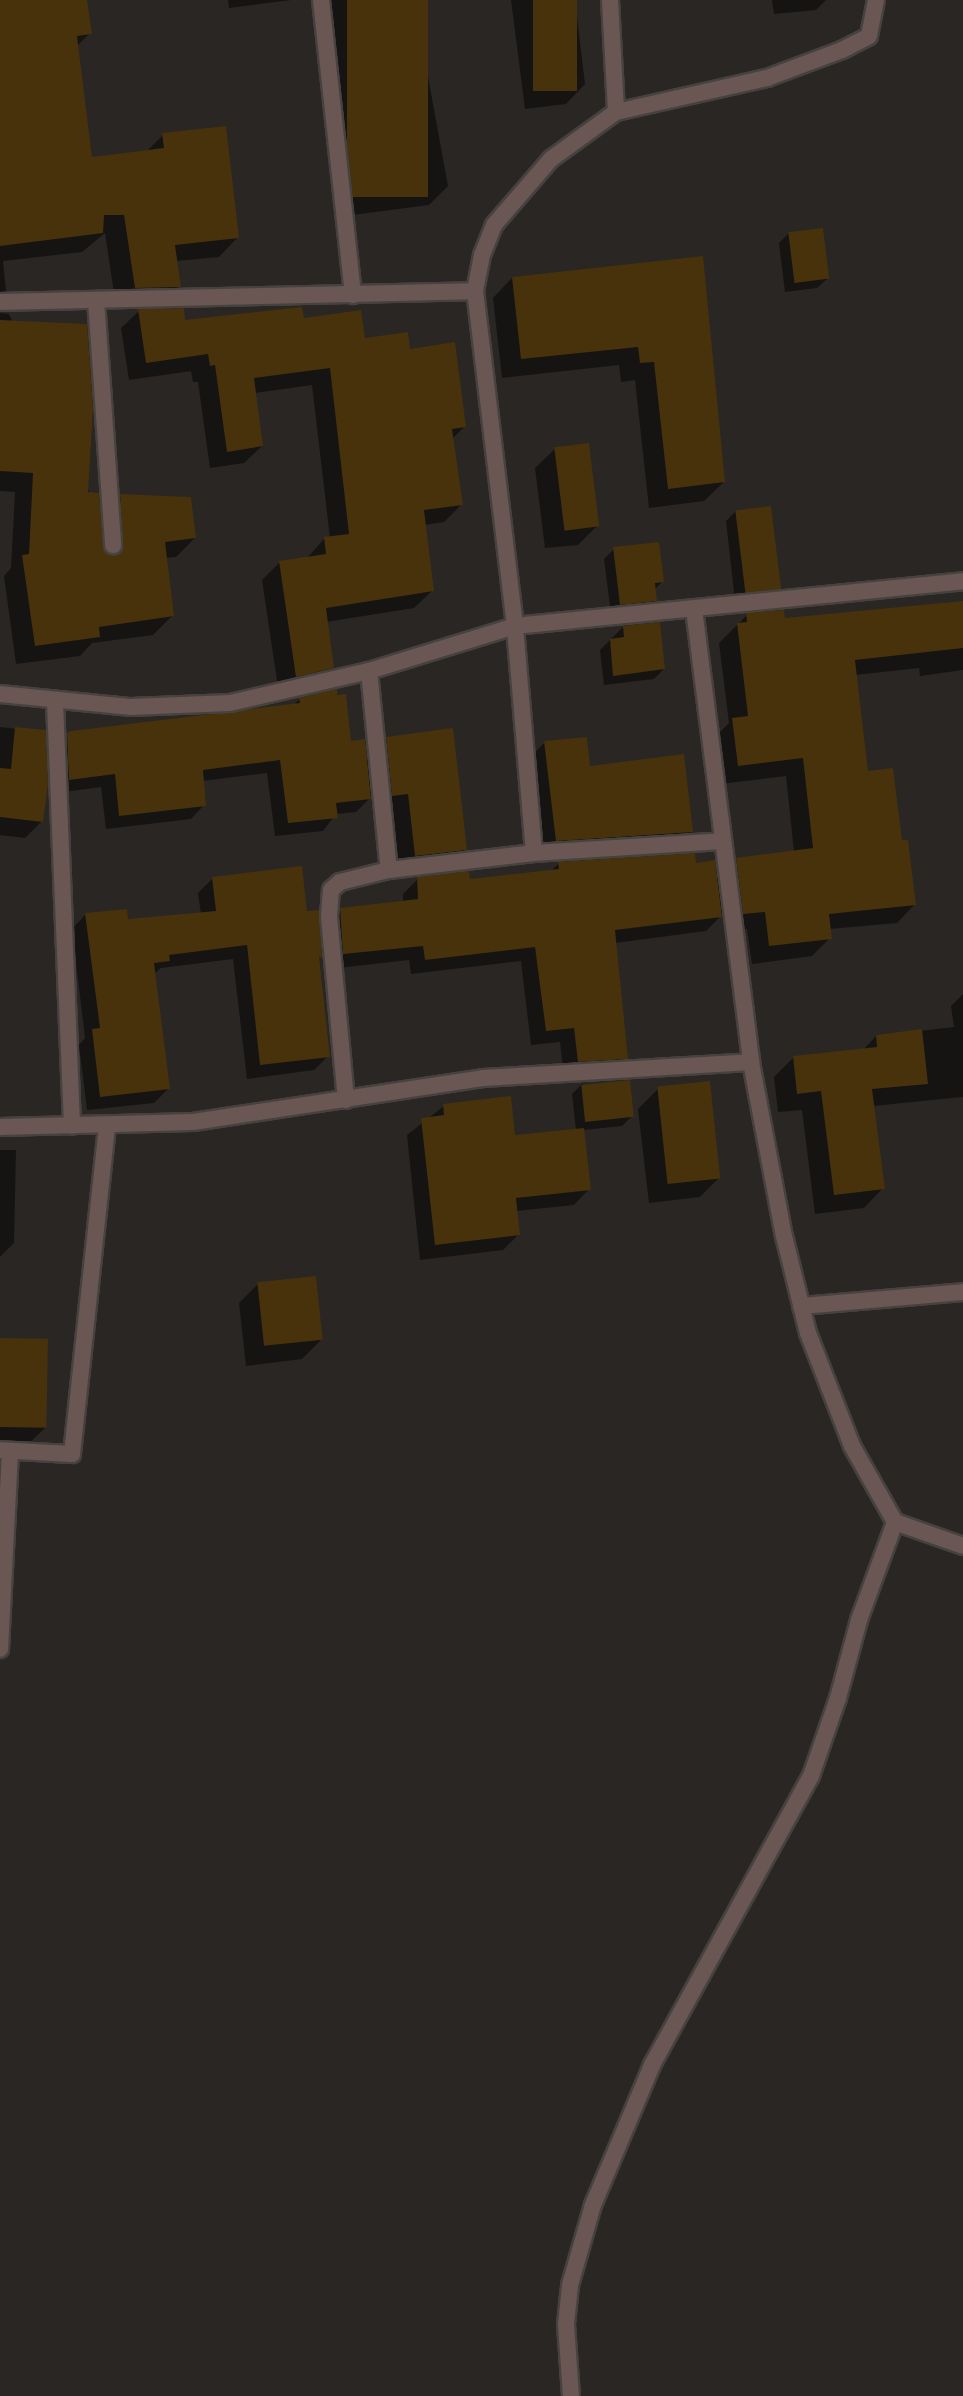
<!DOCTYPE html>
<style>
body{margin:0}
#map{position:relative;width:963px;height:2396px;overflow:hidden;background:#292623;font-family:"Libre Baskerville",serif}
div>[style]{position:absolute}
.shadow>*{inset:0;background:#0007}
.building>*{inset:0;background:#47320c;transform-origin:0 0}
.roads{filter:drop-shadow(2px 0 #45423f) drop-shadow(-2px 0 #45423f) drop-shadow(0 2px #45423f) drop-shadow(0 -2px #45423f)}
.service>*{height:16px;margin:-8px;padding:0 8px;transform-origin:8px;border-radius:8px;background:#6a5653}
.minor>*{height:16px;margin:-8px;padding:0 8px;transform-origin:8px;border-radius:8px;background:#6a5653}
span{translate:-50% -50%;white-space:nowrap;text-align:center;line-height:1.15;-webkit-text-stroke:4.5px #292623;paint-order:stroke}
</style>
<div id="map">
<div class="shadow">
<i style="clip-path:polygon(4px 0,86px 0,90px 33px,77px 46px,91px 159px,146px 152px,163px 135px,238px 237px,219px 257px,176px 261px,179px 287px,160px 306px,116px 307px,105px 233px,82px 252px,3px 261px,6px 291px,0 297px,0 69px)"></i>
<i style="clip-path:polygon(228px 0,291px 0,229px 8px)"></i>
<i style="clip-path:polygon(326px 0,414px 0,448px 186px,429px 205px,352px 215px)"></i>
<i style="clip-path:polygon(511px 0,575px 0,585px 84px,566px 104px,525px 109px)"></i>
<i style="clip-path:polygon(772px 0,826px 0,816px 10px,774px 14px)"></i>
<i style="clip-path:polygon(789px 233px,827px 279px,817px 288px,785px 292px,779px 243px)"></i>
<i style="clip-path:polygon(702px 257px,724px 482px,704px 501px,649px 508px,635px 380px,621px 382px,619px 365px,502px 378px,493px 298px,512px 278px)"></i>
<i style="clip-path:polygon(139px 311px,184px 321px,303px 320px,409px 350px,465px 426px,452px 439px,462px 504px,444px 522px,424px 525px,432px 591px,414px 608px,326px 622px,332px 668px,315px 685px,279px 694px,262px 580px,280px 562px,307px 558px,324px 539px,330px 538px,312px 385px,255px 393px,262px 446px,244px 463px,210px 468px,198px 382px,193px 382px,191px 371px,129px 380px,121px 328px)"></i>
<i style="clip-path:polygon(0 313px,9px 314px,100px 516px,121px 495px,195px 538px,176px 557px,165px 558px,172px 616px,153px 635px,92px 643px,80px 656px,16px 664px,4px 576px,11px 568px,15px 492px,0 491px)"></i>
<i style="clip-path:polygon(555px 449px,597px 526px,578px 545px,545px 548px,535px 468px)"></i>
<i style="clip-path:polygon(736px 511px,780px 588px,770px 598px,735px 601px,726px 521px)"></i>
<i style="clip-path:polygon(614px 549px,662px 582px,654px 590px,655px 601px,646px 610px,611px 614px,604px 559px)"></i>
<i style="clip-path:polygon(963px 602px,963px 670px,920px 676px,919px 668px,855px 675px,867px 773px,901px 842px,915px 904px,897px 923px,829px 929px,830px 938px,812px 956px,752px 964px,747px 929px,725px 932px,723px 914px,706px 931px,615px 943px,626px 1058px,611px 1073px,564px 1076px,560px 1042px,531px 1045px,521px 961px,411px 974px,409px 960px,329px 969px,326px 924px,341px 909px,403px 902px,403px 894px,418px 879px,469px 881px,550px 872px,559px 863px,695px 864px,716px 880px,737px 859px,794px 852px,786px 776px,720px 784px,715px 737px,729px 723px,719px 643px,747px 615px,784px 620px)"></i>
<i style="clip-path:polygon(623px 627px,664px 669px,654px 679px,604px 685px,600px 650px)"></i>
<i style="clip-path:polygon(300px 699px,366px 759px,387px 738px,465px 850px,446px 869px,396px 875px,389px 813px,373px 815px,371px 797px,356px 812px,336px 814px,323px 831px,275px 836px,267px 773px,202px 781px,204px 805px,191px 819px,106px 829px,101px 787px,56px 793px,54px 748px,68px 734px,293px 705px)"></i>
<i style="clip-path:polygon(0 727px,44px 732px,42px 821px,25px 838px,0 835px)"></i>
<i style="clip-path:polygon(545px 742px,589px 768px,691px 832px,672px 851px,537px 860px,526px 762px)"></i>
<i style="clip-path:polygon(212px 879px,306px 913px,321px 956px,317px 959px,328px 1056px,314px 1070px,247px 1079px,233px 959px,161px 968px,154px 974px,168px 1089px,154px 1103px,87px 1110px,79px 1045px,85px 1038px,72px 929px,86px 914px,127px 921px,201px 914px,198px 893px)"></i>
<i style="clip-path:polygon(963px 994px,963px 1097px,873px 1106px,883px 1188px,864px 1208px,815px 1214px,802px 1110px,778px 1112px,774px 1077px,794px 1057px,863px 1050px,876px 1036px,954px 1027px,951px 1006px)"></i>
<i style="clip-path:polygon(582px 1084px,632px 1116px,622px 1126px,583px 1130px,589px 1189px,574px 1205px,516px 1211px,518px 1235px,503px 1250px,420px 1260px,407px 1135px,444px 1106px,514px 1137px,576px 1130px,572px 1094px)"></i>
<i style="clip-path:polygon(658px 1089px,719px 1178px,700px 1197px,649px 1203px,638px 1109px)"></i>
<i style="clip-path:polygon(0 1150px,16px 1150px,14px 1243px,0 1257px)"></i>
<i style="clip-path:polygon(258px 1284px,322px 1339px,302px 1359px,246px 1366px,239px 1303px)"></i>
<i style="clip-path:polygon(0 1340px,45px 1428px,25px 1447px,0 1447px)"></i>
</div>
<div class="building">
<i style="clip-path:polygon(0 0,87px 0,92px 34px,77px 36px,92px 157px,164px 148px,162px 133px,226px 126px,239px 238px,175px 245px,181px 287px,135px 288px,124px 215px,104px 215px,103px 233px,0 246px)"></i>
<i style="left:347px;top:0;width:81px;height:197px"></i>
<i style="left:533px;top:0;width:44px;height:91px"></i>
<i style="left:823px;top:228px;width:51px;height:35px;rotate:83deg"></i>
<i style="clip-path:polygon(703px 256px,725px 482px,668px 489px,654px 362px,640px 363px,638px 347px,521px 359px,512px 277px)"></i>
<i style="clip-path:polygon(302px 307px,304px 318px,361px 310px,365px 338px,408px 332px,410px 349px,455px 342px,466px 427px,452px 429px,463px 505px,424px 510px,434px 591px,326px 608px,334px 668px,296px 677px,279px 561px,326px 554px,324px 537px,349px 534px,330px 368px,254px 378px,263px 446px,227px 452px,215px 365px,210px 366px,208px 354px,146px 363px,138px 309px,184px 308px,185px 320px)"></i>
<i style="clip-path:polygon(0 320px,87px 324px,93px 408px,88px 492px,99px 493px,105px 551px,114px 555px,123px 549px,120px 494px,191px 497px,196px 538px,165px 542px,174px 616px,99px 627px,100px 637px,35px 646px,22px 555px,29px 554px,33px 473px,0 471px)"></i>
<i style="left:589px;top:443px;width:84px;height:35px;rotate:83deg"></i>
<i style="left:771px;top:506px;width:84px;height:36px;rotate:83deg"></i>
<i style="clip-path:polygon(659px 542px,664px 582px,655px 583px,657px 601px,620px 605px,613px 547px)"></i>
<i style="clip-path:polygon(963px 601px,963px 648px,855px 660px,868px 771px,893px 768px,902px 840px,908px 840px,916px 905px,829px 914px,832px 939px,769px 946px,765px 912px,743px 914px,736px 858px,813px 848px,803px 758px,738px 766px,732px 718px,748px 716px,737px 623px,747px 622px,746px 613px,784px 610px,785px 618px)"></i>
<i style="clip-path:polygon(660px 622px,665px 669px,613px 676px,610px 639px,624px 637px,623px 626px)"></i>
<i style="clip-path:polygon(337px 689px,337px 695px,346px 694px,351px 741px,365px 739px,371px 799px,336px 803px,338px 818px,288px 823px,280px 760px,203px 770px,206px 806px,119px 816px,115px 774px,69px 780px,67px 733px,71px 731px,300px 703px,299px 698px)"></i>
<i style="clip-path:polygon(15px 727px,46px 730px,48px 783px,43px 822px,0 817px,0 768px,11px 769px)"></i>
<i style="clip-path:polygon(453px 728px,467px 850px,415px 856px,408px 794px,392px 796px,386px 737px)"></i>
<i style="clip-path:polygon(587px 737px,590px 766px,684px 754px,693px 832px,556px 841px,544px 741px)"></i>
<i style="clip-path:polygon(695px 853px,696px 863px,715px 860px,722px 917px,615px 930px,628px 1059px,578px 1062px,574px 1028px,546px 1031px,535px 947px,425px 960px,423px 946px,343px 954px,340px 908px,418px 899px,417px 877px,469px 871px,470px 879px,559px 869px,558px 862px)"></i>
<i style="clip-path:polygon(302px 866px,307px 911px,319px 910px,322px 957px,319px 957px,330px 1057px,260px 1065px,247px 945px,169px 955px,170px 961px,154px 963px,170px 1089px,100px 1097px,92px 1029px,100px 1028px,85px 913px,127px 909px,128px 919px,216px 911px,212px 877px)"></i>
<i style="clip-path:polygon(922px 1029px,928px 1084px,872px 1089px,885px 1189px,834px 1195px,821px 1091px,797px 1094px,793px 1056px,877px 1047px,876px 1035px)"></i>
<i style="left:630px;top:1080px;width:37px;height:49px;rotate:84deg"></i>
<i style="left:710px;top:1081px;width:98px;height:53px;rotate:84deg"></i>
<i style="clip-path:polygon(511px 1096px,515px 1135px,584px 1128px,591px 1190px,516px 1198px,520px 1235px,435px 1245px,421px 1118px,444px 1115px,443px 1104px)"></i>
<i style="left:316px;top:1276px;width:64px;height:59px;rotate:84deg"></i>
<i style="left:0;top:1338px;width:48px;height:89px;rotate:1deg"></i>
</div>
<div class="roads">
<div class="service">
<i style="left:801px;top:1306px;width:163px;rotate:-4.9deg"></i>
</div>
<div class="minor">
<i style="left:321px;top:0;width:297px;rotate:83.8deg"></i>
<i style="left:610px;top:0;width:112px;rotate:86.9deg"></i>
<i style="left:96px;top:300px;width:246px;rotate:86deg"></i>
<i style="left:0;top:302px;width:475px;rotate:-1.3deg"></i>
<i style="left:694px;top:609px;width:457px;rotate:82.8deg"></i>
<i style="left:751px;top:1062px;width:177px;rotate:79.3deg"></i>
<i style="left:784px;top:1236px;width:100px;rotate:76.1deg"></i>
<i style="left:808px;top:1333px;width:121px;rotate:68.7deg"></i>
<i style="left:852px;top:1446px;width:87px;rotate:60.5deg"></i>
<i style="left:895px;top:1522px;width:72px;rotate:19.4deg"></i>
<i style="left:369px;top:671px;width:200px;rotate:84.3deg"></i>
<i style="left:0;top:694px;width:132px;rotate:5.7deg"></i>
<i style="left:131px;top:707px;width:99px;rotate:-2.3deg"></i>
<i style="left:230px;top:703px;width:143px;rotate:-13deg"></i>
<i style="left:369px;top:671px;width:153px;rotate:-17.1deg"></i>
<i style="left:515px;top:626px;width:450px;rotate:-5.7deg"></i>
<i style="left:55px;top:702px;width:424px;rotate:87.7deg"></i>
<i style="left:534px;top:853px;width:228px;rotate:-94.8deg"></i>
<i style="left:515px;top:626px;width:337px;rotate:-96.8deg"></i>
<i style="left:475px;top:291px;width:37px;rotate:-79deg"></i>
<i style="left:482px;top:255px;width:32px;rotate:-68deg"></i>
<i style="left:494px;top:225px;width:87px;rotate:-49.2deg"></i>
<i style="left:551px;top:159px;width:80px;rotate:-35.9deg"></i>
<i style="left:616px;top:112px;width:155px;rotate:-12.7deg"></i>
<i style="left:767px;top:78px;width:80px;rotate:-20.5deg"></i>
<i style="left:842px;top:50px;width:30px;rotate:-27deg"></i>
<i style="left:869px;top:36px;width:37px;rotate:-79deg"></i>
<i style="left:346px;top:1100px;width:184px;rotate:-95.3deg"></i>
<i style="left:329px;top:917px;width:27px;rotate:-86deg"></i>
<i style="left:331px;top:890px;width:12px;rotate:-42deg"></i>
<i style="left:340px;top:882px;width:50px;rotate:-13.8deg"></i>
<i style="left:389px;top:870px;width:146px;rotate:-6.7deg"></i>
<i style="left:534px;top:853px;width:189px;rotate:-3.6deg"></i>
<i style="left:0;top:1127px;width:193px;rotate:-1.5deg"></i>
<i style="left:193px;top:1122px;width:293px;rotate:-8.6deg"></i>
<i style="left:483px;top:1078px;width:268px;rotate:-3.4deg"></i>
<i style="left:0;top:1450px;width:72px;rotate:3.2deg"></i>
<i style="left:72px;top:1454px;width:330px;rotate:-83.9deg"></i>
<i style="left:0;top:1649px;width:198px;rotate:-87.1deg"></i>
<i style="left:571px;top:2396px;width:72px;rotate:-94deg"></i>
<i style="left:566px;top:2324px;width:39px;rotate:-84deg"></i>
<i style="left:570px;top:2285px;width:83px;rotate:-74deg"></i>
<i style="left:593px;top:2205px;width:152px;rotate:-67.1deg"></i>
<i style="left:652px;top:2065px;width:330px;rotate:-61.2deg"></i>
<i style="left:811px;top:1776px;width:83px;rotate:-70.9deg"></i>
<i style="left:838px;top:1698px;width:81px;rotate:-74.9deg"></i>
<i style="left:859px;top:1620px;width:104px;rotate:-69.8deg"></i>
</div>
</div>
</div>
